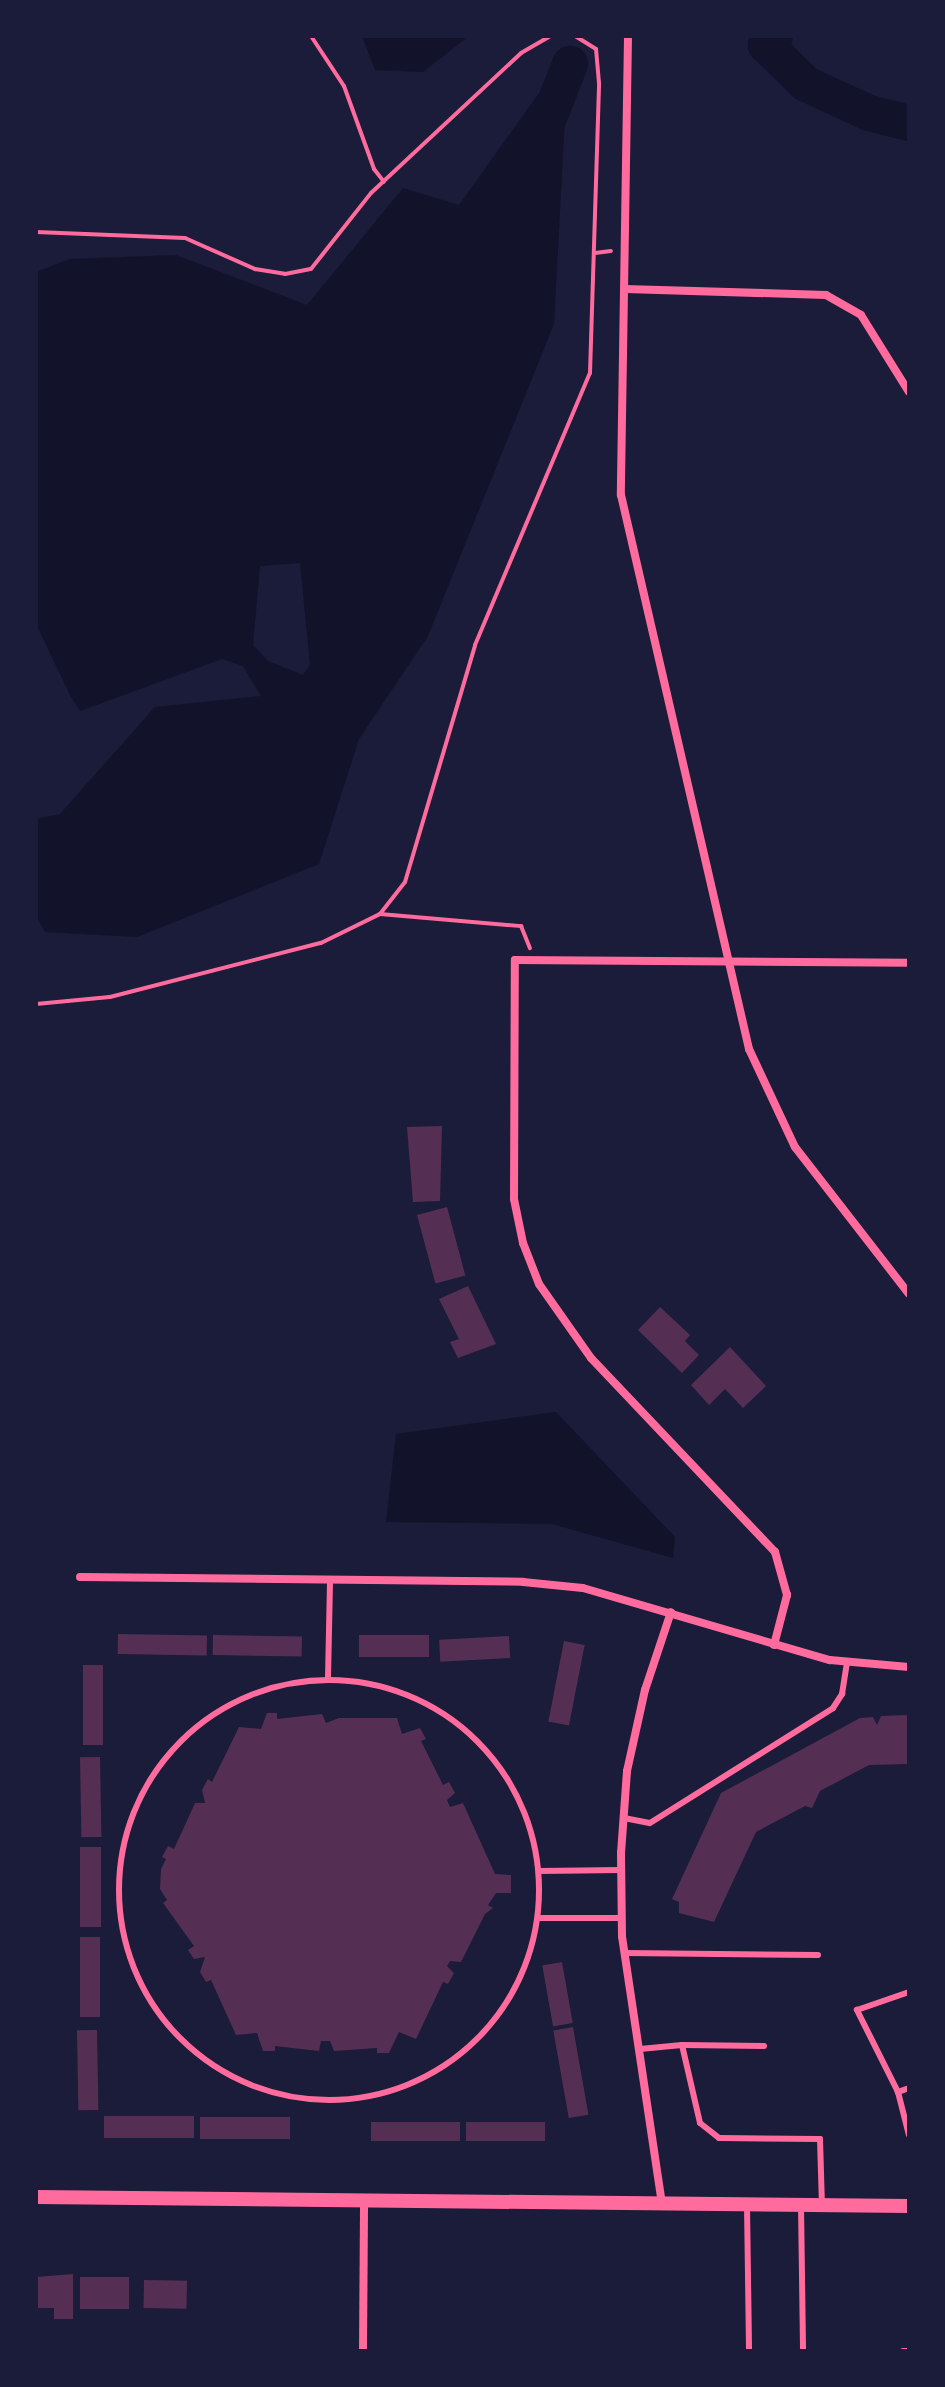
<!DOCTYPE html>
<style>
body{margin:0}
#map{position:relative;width:945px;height:2387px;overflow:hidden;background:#1b1b3a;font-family:Arial,sans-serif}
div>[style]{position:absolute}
.water>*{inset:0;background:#12122b}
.river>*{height:36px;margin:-18px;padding:0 18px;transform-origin:18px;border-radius:18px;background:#12122b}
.building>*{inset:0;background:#542f53;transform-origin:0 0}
.path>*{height:4px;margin:-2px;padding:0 2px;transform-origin:2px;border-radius:2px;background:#ff6b9d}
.service>*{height:6px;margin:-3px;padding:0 3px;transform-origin:3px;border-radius:3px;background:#ff6b9d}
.service>.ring{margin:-3px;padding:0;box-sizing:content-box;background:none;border:6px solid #ff6b9d;border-radius:50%}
.minor>*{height:8px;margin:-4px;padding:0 4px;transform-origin:4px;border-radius:4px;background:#ff6b9d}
.tertiary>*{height:14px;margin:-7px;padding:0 7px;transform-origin:7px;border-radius:7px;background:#ff6b9d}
span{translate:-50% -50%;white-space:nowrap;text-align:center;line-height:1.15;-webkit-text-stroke:7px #1b1b3a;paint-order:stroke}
.frame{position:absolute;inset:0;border:38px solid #1b1b3a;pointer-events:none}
</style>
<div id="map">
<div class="water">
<i style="clip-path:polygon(362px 36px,469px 36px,423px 72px,375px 70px)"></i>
<i style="clip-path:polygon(evenodd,539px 93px,566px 99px,554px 324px,428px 636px,359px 739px,319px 864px,137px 937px,45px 932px,36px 915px,36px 819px,60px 814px,155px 707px,261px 696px,243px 666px,222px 659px,80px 711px,70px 695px,36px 624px,36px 272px,70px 259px,176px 255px,307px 305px,403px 188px,459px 205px,539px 93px,300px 563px,310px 665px,303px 675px,268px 661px,253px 645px,260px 566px,300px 563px)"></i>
<i style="clip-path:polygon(556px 1412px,675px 1537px,673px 1558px,552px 1524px,386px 1522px,396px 1434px)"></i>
</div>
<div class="river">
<i style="left:775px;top:36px;width:13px;rotate:135deg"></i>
<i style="left:766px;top:45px;width:56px;rotate:44.3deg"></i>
<i style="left:806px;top:84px;width:69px;rotate:24.7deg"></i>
<i style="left:869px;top:113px;width:41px;rotate:14deg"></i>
<i style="left:540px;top:141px;width:83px;rotate:-68.7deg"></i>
</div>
<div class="building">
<i style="clip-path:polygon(442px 1126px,440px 1201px,413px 1202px,407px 1127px)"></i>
<i style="left:447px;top:1207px;width:71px;height:31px;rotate:75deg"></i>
<i style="clip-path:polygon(468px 1286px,496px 1344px,458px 1358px,450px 1342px,459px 1339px,439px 1299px)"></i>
<i style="clip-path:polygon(660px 1307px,690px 1335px,685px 1341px,699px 1355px,682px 1373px,638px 1330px)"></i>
<i style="clip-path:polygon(730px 1347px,766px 1386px,743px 1408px,725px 1389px,709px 1405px,691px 1385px)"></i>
<i style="left:118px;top:1634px;width:89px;height:20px;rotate:1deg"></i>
<i style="left:213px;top:1635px;width:89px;height:20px;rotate:1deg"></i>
<i style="left:429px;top:1635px;width:22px;height:70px;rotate:90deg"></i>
<i style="left:509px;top:1636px;width:22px;height:70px;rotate:87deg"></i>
<i style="left:564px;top:1641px;width:21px;height:82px;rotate:11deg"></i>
<i style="left:83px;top:1665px;width:20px;height:80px"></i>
<i style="clip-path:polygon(267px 1713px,277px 1713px,277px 1719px,322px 1714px,326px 1723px,339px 1718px,397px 1718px,402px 1734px,420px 1728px,426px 1739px,421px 1741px,443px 1785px,449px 1782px,455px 1793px,447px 1800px,450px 1807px,463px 1803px,495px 1874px,511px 1875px,511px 1893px,496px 1893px,488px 1905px,493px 1908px,485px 1914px,461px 1962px,450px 1961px,447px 1966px,454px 1973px,448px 1984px,443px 1982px,416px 2039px,399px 2032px,389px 2053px,377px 2053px,377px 2048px,334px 2051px,330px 2041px,321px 2041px,319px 2051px,275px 2046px,275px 2051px,263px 2051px,257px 2033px,236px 2035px,211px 1980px,206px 1982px,200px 1972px,205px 1957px,194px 1959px,188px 1950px,194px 1946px,163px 1903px,167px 1900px,160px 1889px,161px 1869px,166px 1859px,162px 1857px,168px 1846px,174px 1849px,195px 1803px,205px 1803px,202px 1790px,208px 1779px,212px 1782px,239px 1727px,261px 1729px)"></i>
<i style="clip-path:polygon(909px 1715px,909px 1764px,869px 1765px,820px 1791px,812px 1808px,805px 1806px,756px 1832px,714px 1922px,679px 1913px,679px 1902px,672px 1899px,721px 1793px,860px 1718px,873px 1717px,877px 1725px,881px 1716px)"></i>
<i style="left:100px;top:1757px;width:80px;height:20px;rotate:89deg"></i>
<i style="left:80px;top:1847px;width:21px;height:80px"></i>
<i style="left:80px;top:1937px;width:20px;height:80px"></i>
<i style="left:562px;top:1962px;width:62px;height:20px;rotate:80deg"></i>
<i style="left:573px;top:2027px;width:89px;height:20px;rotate:80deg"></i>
<i style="left:97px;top:2030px;width:80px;height:20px;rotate:89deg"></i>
<i style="left:194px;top:2116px;width:22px;height:90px;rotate:90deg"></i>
<i style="left:290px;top:2117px;width:22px;height:90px;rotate:90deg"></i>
<i style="left:371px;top:2122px;width:89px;height:19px"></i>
<i style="left:466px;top:2122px;width:79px;height:19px"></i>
<i style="clip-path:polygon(73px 2274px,73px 2319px,54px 2319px,54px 2308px,36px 2308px,36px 2277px)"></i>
<i style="left:80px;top:2277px;width:49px;height:32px"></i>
<i style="left:144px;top:2280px;width:43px;height:28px;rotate:1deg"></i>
</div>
<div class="path">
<i style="left:311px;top:36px;width:60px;rotate:56.6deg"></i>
<i style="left:344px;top:86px;width:88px;rotate:70.1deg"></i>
<i style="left:374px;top:169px;width:16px;rotate:52deg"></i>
<i style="left:36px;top:232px;width:149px;rotate:2.3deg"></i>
<i style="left:185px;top:238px;width:77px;rotate:23.9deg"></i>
<i style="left:255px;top:269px;width:30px;rotate:9deg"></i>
<i style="left:285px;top:274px;width:26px;rotate:-11deg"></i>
<i style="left:311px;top:269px;width:97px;rotate:-51.7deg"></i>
<i style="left:371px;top:193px;width:205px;rotate:-43deg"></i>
<i style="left:521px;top:53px;width:34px;rotate:-30deg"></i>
<i style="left:595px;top:253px;width:16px;rotate:-7deg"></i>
<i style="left:380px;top:914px;width:142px;rotate:4.9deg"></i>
<i style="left:521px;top:926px;width:24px;rotate:68deg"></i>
<i style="left:36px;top:1004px;width:74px;rotate:-5.4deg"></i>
<i style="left:110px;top:997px;width:218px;rotate:-14.4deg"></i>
<i style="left:321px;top:943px;width:66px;rotate:-26.2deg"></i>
<i style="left:380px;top:914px;width:41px;rotate:-52deg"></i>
<i style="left:405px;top:882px;width:247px;rotate:-73.5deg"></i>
<i style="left:475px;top:645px;width:295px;rotate:-67.1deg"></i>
<i style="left:590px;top:373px;width:290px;rotate:-88.2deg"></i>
<i style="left:599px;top:83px;width:34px;rotate:-95deg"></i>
<i style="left:596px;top:49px;width:25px;rotate:-148deg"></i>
</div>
<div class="service">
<i style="left:328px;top:1678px;width:99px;rotate:-88.8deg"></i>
<i class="ring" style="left:119px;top:1680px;width:414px;height:414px"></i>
<i style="left:624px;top:1818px;width:26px;rotate:11deg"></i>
<i style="left:650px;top:1823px;width:216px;rotate:-32.1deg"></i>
<i style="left:833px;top:1708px;width:17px;rotate:-57deg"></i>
<i style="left:842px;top:1694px;width:32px;rotate:-81deg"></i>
<i style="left:539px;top:1871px;width:82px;rotate:-0.7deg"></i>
<i style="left:538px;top:1918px;width:84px"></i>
<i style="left:625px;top:1953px;width:193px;rotate:0.6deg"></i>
<i style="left:764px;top:2046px;width:82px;rotate:-179.3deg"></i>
<i style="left:682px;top:2045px;width:80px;rotate:77deg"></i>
<i style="left:700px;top:2123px;width:24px;rotate:38deg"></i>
<i style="left:719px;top:2138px;width:101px;rotate:0.6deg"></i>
<i style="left:820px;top:2139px;width:67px;rotate:88.3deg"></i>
<i style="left:640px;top:2049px;width:42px;rotate:-5.4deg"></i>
<i style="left:909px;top:2088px;width:12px;rotate:160deg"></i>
<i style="left:898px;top:2092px;width:44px;rotate:75.7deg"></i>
<i style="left:898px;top:2092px;width:92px;rotate:-116.6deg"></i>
<i style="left:857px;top:2010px;width:55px;rotate:-19.1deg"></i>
<i style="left:747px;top:2205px;width:146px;rotate:89.2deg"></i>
<i style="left:801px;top:2205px;width:146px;rotate:89.2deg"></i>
<i style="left:903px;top:2351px;width:6px"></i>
</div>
<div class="minor">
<i style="left:628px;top:36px;width:459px;rotate:90.9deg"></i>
<i style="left:621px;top:495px;width:569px;rotate:76.99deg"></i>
<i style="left:749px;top:1049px;width:108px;rotate:64.9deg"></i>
<i style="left:795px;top:1147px;width:186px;rotate:52.2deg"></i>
<i style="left:625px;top:289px;width:201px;rotate:1.7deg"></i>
<i style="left:826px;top:295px;width:40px;rotate:29.7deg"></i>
<i style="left:861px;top:315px;width:91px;rotate:58.1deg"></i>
<i style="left:80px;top:1577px;width:443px;rotate:0.6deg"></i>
<i style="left:523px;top:1582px;width:60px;rotate:5.7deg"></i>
<i style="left:583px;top:1588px;width:257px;rotate:16.3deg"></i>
<i style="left:830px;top:1660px;width:79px;rotate:5.1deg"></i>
<i style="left:774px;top:1645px;width:52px;rotate:-75.4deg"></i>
<i style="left:787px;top:1595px;width:45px;rotate:-105.6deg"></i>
<i style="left:775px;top:1552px;width:267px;rotate:-133.5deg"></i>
<i style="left:591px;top:1358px;width:90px;rotate:-125.1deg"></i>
<i style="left:539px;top:1284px;width:44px;rotate:-111.3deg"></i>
<i style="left:523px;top:1243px;width:45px;rotate:-101.6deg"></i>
<i style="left:514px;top:1199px;width:239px;rotate:-89.8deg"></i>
<i style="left:515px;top:960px;width:394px;rotate:0.4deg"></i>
<i style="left:662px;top:2204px;width:271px;rotate:-98.5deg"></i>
<i style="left:622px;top:1936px;width:83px;rotate:-90.7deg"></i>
<i style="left:621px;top:1853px;width:82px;rotate:-85.8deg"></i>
<i style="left:627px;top:1771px;width:83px;rotate:-77.5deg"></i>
<i style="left:645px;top:1690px;width:82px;rotate:-71.6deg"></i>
<i style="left:363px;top:2351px;width:150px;rotate:-89.6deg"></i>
</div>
<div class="tertiary">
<i style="left:36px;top:2197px;width:873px;rotate:0.59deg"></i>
</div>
<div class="frame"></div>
</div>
